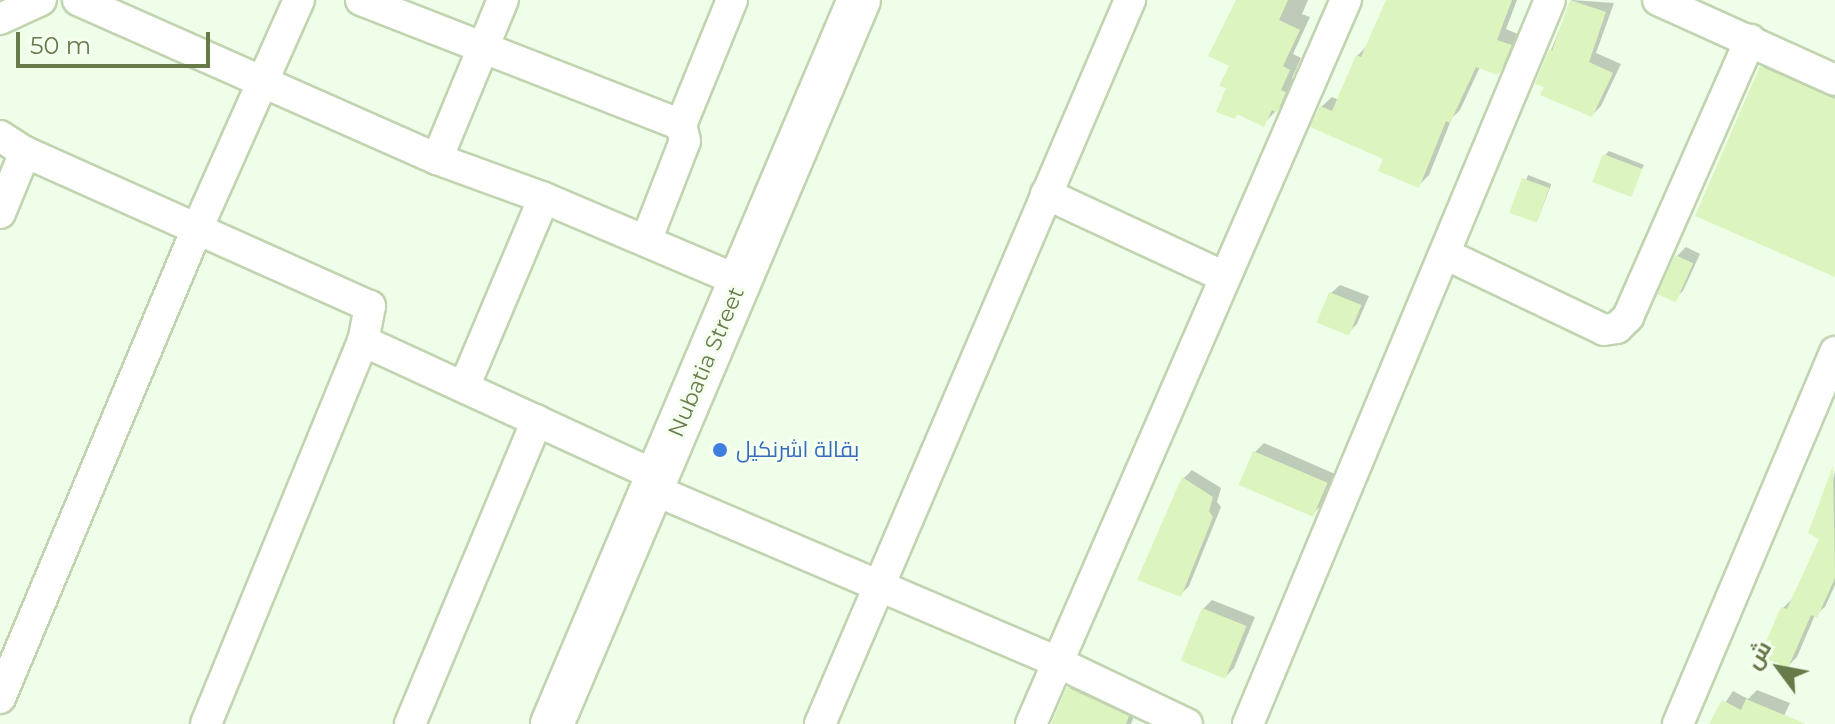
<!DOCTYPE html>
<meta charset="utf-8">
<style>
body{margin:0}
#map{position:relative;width:1835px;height:724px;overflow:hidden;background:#effee8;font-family:Montserrat,Cairo,sans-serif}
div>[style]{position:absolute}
.shadow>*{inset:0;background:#0003;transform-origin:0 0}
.building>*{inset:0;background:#dcf5be;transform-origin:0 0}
.roads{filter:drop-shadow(2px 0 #c1d3af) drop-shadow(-2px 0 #c1d3af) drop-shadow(0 2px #c1d3af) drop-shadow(0 -2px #c1d3af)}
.street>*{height:30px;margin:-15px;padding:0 15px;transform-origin:15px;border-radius:15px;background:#fff}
.secondary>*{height:42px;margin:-21px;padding:0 21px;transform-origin:21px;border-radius:21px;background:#fff}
.dots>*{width:22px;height:22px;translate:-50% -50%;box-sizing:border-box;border:4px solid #f5fff0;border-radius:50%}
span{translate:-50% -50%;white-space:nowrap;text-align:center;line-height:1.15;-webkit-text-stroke:6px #f5fff0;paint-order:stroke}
.street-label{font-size:22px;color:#667a4a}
.shop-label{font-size:22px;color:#366cbe}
.left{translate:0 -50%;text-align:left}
.north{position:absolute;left:1739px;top:628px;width:80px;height:80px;-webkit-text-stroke:6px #f5fff0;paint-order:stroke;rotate:302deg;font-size:22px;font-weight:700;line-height:32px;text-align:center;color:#667a4a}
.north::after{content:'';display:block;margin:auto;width:28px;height:36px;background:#667a4a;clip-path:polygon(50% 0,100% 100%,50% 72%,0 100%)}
.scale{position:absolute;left:16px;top:32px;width:194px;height:36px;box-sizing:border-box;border:4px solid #667a4a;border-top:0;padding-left:10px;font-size:24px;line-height:28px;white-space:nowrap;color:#667a4a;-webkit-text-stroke:6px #f5fff0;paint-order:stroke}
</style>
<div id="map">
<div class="shadow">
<i style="clip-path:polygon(1238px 0,1308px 0,1302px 14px,1310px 17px,1293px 54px,1301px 58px,1292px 78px,1297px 80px,1289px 98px,1263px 124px,1239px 112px,1235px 117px,1228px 87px)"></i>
<i style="clip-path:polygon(1389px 0,1517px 0,1506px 29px,1520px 35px,1511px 58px,1496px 73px,1480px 67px,1460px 110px,1452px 118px,1429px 175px,1418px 186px,1321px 107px,1332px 97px,1339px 100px,1357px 56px,1369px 44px)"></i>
<i style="clip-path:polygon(1572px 0,1614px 3px,1596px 53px,1621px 64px,1601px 106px,1592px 115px,1551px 50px)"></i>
<i style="clip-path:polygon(1779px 51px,1835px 75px,1835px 274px,1762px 68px)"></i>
<i style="clip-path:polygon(1609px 151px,1644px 165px,1628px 196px,1605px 155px)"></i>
<i style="left:1528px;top:175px;width:25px;height:40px;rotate:21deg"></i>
<i style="clip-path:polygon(1686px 247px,1700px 254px,1683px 291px,1674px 299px,1677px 256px)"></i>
<i style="clip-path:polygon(1340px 285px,1369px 296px,1357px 324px,1349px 332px,1331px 293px)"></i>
<i style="clip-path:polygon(1264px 443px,1335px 474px,1321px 506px,1312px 514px,1255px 452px)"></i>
<i style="clip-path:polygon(1192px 470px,1221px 488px,1217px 502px,1221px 507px,1189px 586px,1180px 595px,1183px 479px)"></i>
<i style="clip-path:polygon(1835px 470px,1835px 585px,1825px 607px,1815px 615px,1797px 657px,1788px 666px,1783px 608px,1792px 599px,1821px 538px)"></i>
<i style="clip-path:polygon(1212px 600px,1255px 617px,1234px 668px,1225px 677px,1203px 609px)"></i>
<i style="clip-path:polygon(1080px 676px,1139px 704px,1131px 724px,1052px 724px,1069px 688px)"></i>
<i style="clip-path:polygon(1757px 690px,1790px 703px,1784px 716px,1805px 724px,1711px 724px,1733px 691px,1748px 699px)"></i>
</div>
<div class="building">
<i style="clip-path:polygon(1236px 0,1288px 0,1279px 20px,1300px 30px,1283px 66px,1290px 70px,1281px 90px,1286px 92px,1277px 113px,1272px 110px,1264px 127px,1237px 114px,1235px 119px,1216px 112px,1226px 88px,1219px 86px,1229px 66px,1208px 56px)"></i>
<i style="clip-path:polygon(1386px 0,1512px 0,1497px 40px,1512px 45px,1501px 71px,1497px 75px,1476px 67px,1450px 123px,1446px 121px,1419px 188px,1378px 171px,1383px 159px,1310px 127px,1320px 106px,1332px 111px,1356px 55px,1361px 57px)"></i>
<i style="clip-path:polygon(1570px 0,1606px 12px,1589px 62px,1613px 73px,1592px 117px,1540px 95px,1544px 87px,1535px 84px,1549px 49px,1552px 51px)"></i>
<i style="clip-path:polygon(1760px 66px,1835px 99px,1835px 277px,1695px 216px)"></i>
<i style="left:1603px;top:154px;width:42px;height:30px;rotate:21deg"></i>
<i style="left:1522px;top:178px;width:29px;height:37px;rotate:20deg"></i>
<i style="left:1675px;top:255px;width:20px;height:43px;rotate:24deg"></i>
<i style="left:1329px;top:292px;width:35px;height:33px;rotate:22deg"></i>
<i style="left:1253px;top:451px;width:81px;height:37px;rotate:23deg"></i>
<i style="clip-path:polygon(1833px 466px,1835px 578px,1817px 618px,1811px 615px,1788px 668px,1760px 656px,1781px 607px,1787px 609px,1819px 539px,1808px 533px)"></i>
<i style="clip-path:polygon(1182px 477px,1213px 497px,1209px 511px,1213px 517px,1181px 597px,1137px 580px)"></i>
<i style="left:1202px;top:608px;width:48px;height:57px;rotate:22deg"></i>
<i style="clip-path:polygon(1067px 687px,1129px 716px,1126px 724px,1051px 724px)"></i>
<i style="clip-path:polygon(1746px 699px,1806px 724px,1709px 724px,1722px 700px,1741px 710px)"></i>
</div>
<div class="roads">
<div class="street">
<i style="left:78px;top:0;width:393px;rotate:23.9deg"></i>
<i style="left:437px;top:159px;width:114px;rotate:20deg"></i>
<i style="left:544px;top:198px;width:213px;rotate:23deg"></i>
<i style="left:361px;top:0;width:344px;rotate:21.3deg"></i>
<i style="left:1658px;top:0;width:194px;rotate:24.3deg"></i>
<i style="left:0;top:19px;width:45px;rotate:-24.9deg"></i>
<i style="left:0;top:136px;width:30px;rotate:33deg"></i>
<i style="left:25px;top:152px;width:378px;rotate:24.1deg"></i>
<i style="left:370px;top:306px;width:36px;rotate:101deg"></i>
<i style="left:363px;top:341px;width:414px;rotate:112.3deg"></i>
<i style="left:437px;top:159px;width:172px;rotate:-67.5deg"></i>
<i style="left:1046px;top:194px;width:197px;rotate:24.9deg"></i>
<i style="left:0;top:213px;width:66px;rotate:-67.7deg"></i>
<i style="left:646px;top:241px;width:107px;rotate:-68.7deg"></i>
<i style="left:685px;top:141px;width:16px;rotate:-104deg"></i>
<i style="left:681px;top:125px;width:135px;rotate:-67.8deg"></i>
<i style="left:1445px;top:254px;width:176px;rotate:25.5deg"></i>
<i style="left:1604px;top:330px;width:13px;rotate:-9deg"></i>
<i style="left:1617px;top:328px;width:16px;rotate:-45deg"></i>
<i style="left:1628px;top:317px;width:303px;rotate:-66.2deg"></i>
<i style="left:363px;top:341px;width:324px;rotate:24.7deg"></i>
<i style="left:464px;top:387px;width:205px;rotate:-67.1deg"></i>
<i style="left:652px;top:489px;width:440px;rotate:23.1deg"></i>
<i style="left:1057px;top:662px;width:144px;rotate:25.5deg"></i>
<i style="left:0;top:698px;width:509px;rotate:-67.22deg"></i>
<i style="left:197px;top:229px;width:251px;rotate:-66deg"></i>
<i style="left:410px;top:724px;width:329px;rotate:-67.3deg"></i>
<i style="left:820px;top:724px;width:788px;rotate:-66.82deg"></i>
<i style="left:1031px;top:724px;width:790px;rotate:-66.49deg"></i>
<i style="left:1248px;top:724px;width:784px;rotate:-67.36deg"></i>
<i style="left:1678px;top:724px;width:404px;rotate:-67.1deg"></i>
</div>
<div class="secondary">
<i style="left:552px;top:724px;width:786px;rotate:-67.02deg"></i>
</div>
</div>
<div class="dots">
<i style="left:720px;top:450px;background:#3f7fe0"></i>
</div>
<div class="street-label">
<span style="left:706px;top:362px;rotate:-67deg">Nubatia Street</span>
</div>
<div class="shop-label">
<span class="left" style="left:736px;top:450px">بقالة اشرنكيل</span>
</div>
<div class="north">ش</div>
<div class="scale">50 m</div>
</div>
